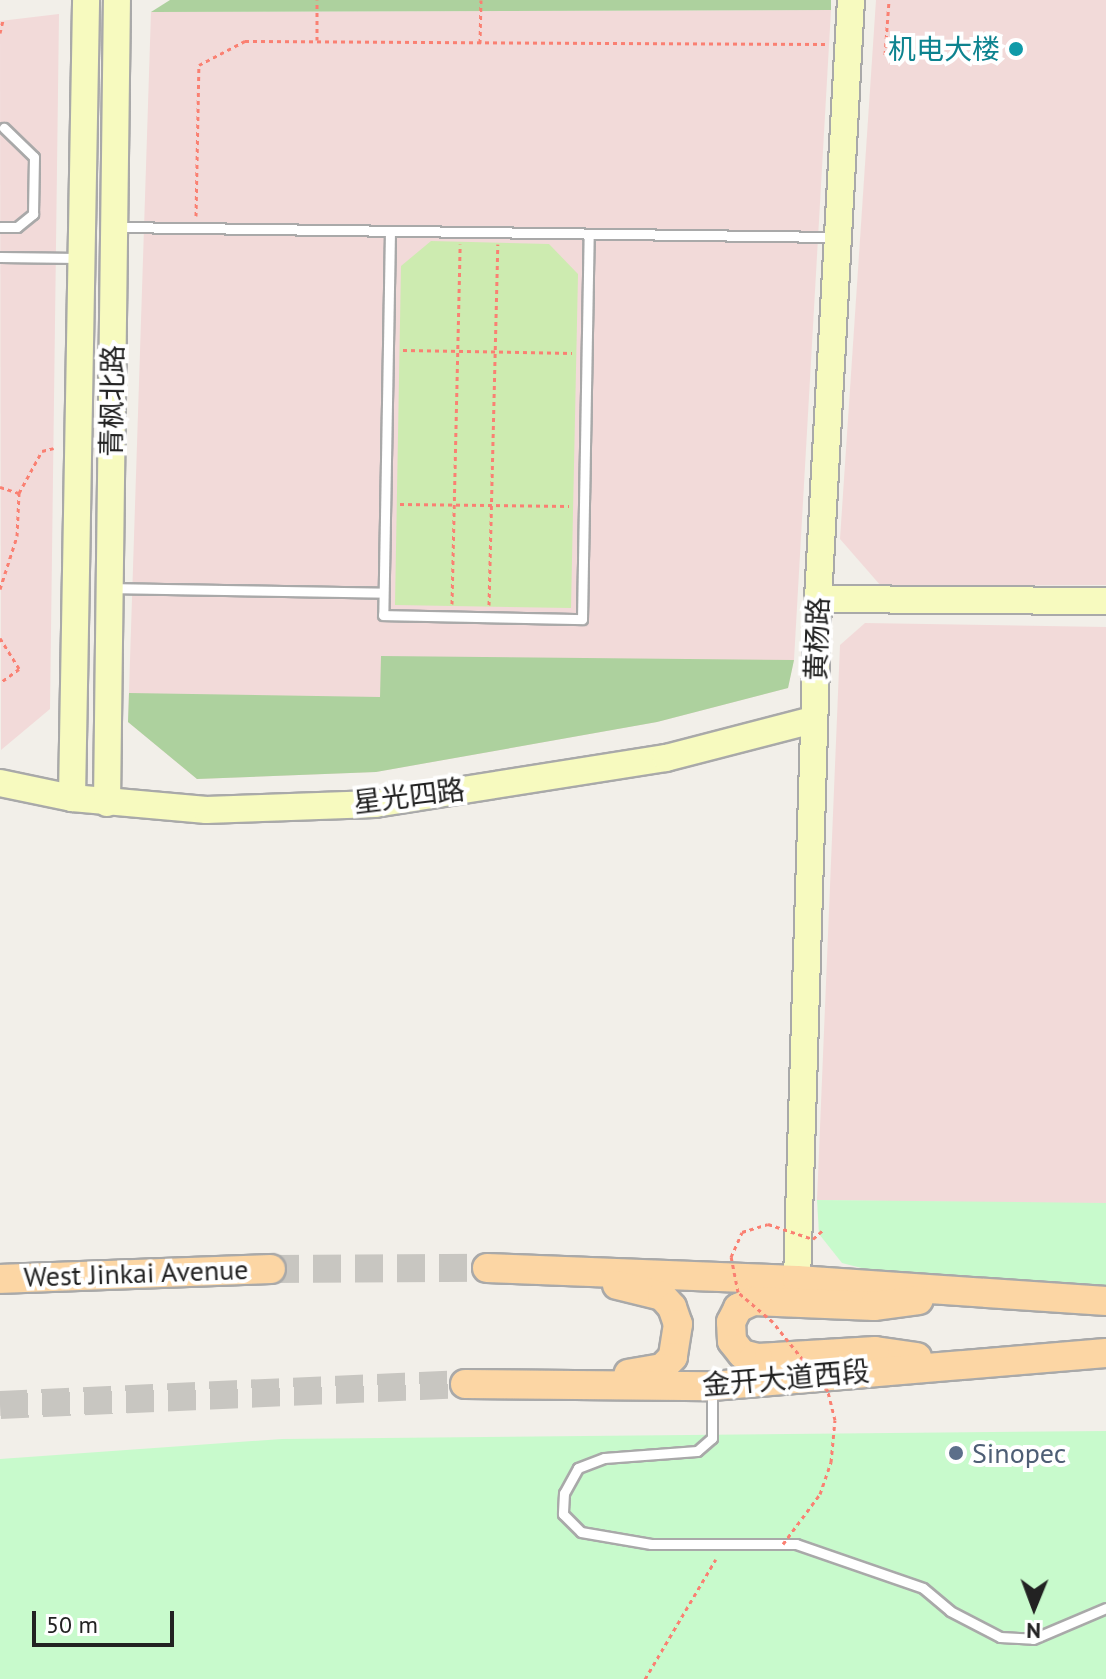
<!DOCTYPE html>
<meta charset="utf-8">
<style>
body{margin:0}
#map{position:relative;width:1106px;height:1679px;overflow:hidden;background:#f2efe9;font-family:"PT Sans","Noto Sans SC",sans-serif}
div>[style]{position:absolute}
.commercial>*{inset:0;background:#f2dad9}
.grass>*{inset:0;background:#cdebb0}
.forest>*{inset:0;background:#add19e}
.park>*{inset:0;background:#c8facc}
.primary-tunnel>*{height:28px;margin-top:-14px;transform-origin:0;background:repeating-linear-gradient(90deg,#c8c6c1 0 28px,transparent 0 42px)}
.path>*{height:3px;margin-top:-1.5px;transform-origin:0;background:repeating-linear-gradient(90deg,#fa8072 0 4px,transparent 0 8px)}
.roads{filter:drop-shadow(2px 0 #a9a9a9) drop-shadow(-2px 0 #a9a9a9) drop-shadow(0 2px #a9a9a9) drop-shadow(0 -2px #a9a9a9)}
.lane>*{height:9px;margin:-4.5px;padding:0 4.5px;transform-origin:4.5px;border-radius:4.5px;background:#fff}
.secondary>*{height:26px;margin:-13px;padding:0 13px;transform-origin:13px;border-radius:13px;background:#f7fabf}
.primary>*{height:28px;margin:-14px;padding:0 14px;transform-origin:14px;border-radius:14px;background:#fcd6a4}
.path-bridge>*{height:3px;margin-top:-1.5px;transform-origin:0;background:repeating-linear-gradient(90deg,#fa8072 0 4px,transparent 0 8px)}
.dots>*{width:22px;height:22px;translate:-50% -50%;box-sizing:border-box;border:4px solid #fff;border-radius:50%}
span{translate:-50% -50%;white-space:nowrap;text-align:center;line-height:1.15;-webkit-text-stroke:8px #fff;paint-order:stroke}
.culture-label{font-size:28px;color:#0d838f}
.right{translate:-100% -50%;text-align:right}
.street-label{font-size:28px;color:#222}
.service-label{font-size:28px;color:#4e5e75}
.left{translate:0 -50%;text-align:left}
.north{position:absolute;left:994px;top:1567px;width:80px;height:80px;-webkit-text-stroke:6px #fff;paint-order:stroke;rotate:181deg;font-size:22px;font-weight:700;line-height:32px;text-align:center;color:#222}
.north::after{content:'';display:block;margin:auto;width:28px;height:36px;background:#222;clip-path:polygon(50% 0,100% 100%,50% 72%,0 100%)}
.scale{position:absolute;left:32px;top:1611px;width:142px;height:36px;box-sizing:border-box;border:4px solid #222;border-top:0;padding-left:10px;font-size:24px;line-height:28px;white-space:nowrap;color:#222;-webkit-text-stroke:6px #fff;paint-order:stroke}
</style>
<div id="map">
<div class="commercial">
<i style="clip-path:polygon(876px 0,1106px 0,1106px 585px,881px 586px,840px 539px)"></i>
<i style="clip-path:polygon(831px 10px,794px 660px,788px 688px,657px 722px,376px 772px,197px 779px,128px 722px,151px 12px)"></i>
<i style="clip-path:polygon(59px 14px,50px 709px,1px 750px,0 21px)"></i>
<i style="clip-path:polygon(865px 623px,1106px 627px,1106px 1204px,817px 1200px,840px 645px)"></i>
</div>
<div class="grass">
<i style="clip-path:polygon(431px 241px,549px 244px,578px 274px,571px 608px,395px 605px,401px 266px)"></i>
</div>
<div class="forest">
<i style="clip-path:polygon(170px 0,831px 0,831px 10px,151px 12px)"></i>
<i style="clip-path:polygon(381px 656px,794px 660px,788px 688px,657px 722px,376px 772px,197px 779px,128px 722px,129px 693px,380px 697px)"></i>
</div>
<div class="park">
<i style="clip-path:polygon(817px 1200px,1106px 1203px,1106px 1286px,869px 1270px,842px 1263px,819px 1234px)"></i>
<i style="clip-path:polygon(1106px 1431px,1106px 1679px,0 1679px,0 1459px,282px 1439px)"></i>
</div>
<div class="primary-tunnel">
<i style="left:271px;top:1269px;width:216px;rotate:-0.3deg"></i>
<i style="left:0;top:1405px;width:465px;rotate:-2.6deg"></i>
</div>
<div class="path">
<i style="left:0;top:33px;width:13px;rotate:-77deg"></i>
<i style="left:317px;top:40px;width:40px;rotate:-90deg"></i>
<i style="left:480px;top:43px;width:43px;rotate:-88.7deg"></i>
<i style="left:885px;top:55px;width:55px;rotate:-85.8deg"></i>
<i style="left:196px;top:216px;width:151px;rotate:-88.9deg"></i>
<i style="left:199px;top:65px;width:52px;rotate:-27.6deg"></i>
<i style="left:245px;top:41px;width:580px;rotate:0.3deg"></i>
<i style="left:403px;top:350px;width:169px;rotate:1deg"></i>
<i style="left:0;top:487px;width:20px;rotate:18deg"></i>
<i style="left:19px;top:493px;width:48px;rotate:-61.3deg"></i>
<i style="left:42px;top:451px;width:12px;rotate:-14deg"></i>
<i style="left:400px;top:504px;width:169px;rotate:0.7deg"></i>
<i style="left:0;top:589px;width:56px;rotate:-72.2deg"></i>
<i style="left:17px;top:536px;width:43px;rotate:-87.3deg"></i>
<i style="left:452px;top:604px;width:360px;rotate:-88.7deg"></i>
<i style="left:489px;top:605px;width:361px;rotate:-88.6deg"></i>
<i style="left:0;top:638px;width:36px;rotate:58deg"></i>
<i style="left:19px;top:669px;width:24px;rotate:144deg"></i>
<i style="left:645px;top:1679px;width:139px;rotate:-59.4deg"></i>
</div>
<div class="roads">
<div class="lane">
<i style="left:0;top:227px;width:17px"></i>
<i style="left:17px;top:227px;width:21px;rotate:-39deg"></i>
<i style="left:33px;top:214px;width:57px;rotate:-89deg"></i>
<i style="left:34px;top:157px;width:42px;rotate:-136deg"></i>
<i style="left:117px;top:227px;width:717px;rotate:0.8deg"></i>
<i style="left:390px;top:231px;width:384px;rotate:91deg"></i>
<i style="left:383px;top:615px;width:199px;rotate:1.2deg"></i>
<i style="left:582px;top:619px;width:385px;rotate:-89deg"></i>
<i style="left:0;top:257px;width:78px;rotate:0.7deg"></i>
<i style="left:110px;top:588px;width:273px;rotate:1deg"></i>
<i style="left:712px;top:1388px;width:50px;rotate:90deg"></i>
<i style="left:712px;top:1438px;width:20px;rotate:139deg"></i>
<i style="left:697px;top:1451px;width:93px;rotate:175.7deg"></i>
<i style="left:604px;top:1458px;width:28px;rotate:159deg"></i>
<i style="left:578px;top:1468px;width:29px;rotate:119deg"></i>
<i style="left:564px;top:1493px;width:21px;rotate:93deg"></i>
<i style="left:563px;top:1514px;width:25px;rotate:45deg"></i>
<i style="left:581px;top:1532px;width:71px;rotate:9.7deg"></i>
<i style="left:651px;top:1544px;width:145px"></i>
<i style="left:796px;top:1544px;width:134px;rotate:19.1deg"></i>
<i style="left:923px;top:1588px;width:35px;rotate:40deg"></i>
<i style="left:950px;top:1611px;width:56px;rotate:27.5deg"></i>
<i style="left:1000px;top:1637px;width:33px;rotate:3deg"></i>
<i style="left:1033px;top:1639px;width:79px;rotate:-23deg"></i>
</div>
<div class="secondary">
<i style="left:818px;top:599px;width:288px;rotate:0.4deg"></i>
<i style="left:0;top:783px;width:74px;rotate:11.8deg"></i>
<i style="left:72px;top:798px;width:135px;rotate:5.1deg"></i>
<i style="left:206px;top:810px;width:169px;rotate:-2deg"></i>
<i style="left:375px;top:804px;width:295px;rotate:-9deg"></i>
<i style="left:666px;top:758px;width:152px;rotate:-14.5deg"></i>
<i style="left:72px;top:798px;width:798px;rotate:-88.99deg"></i>
<i style="left:107px;top:803px;width:803px;rotate:-89.29deg"></i>
<i style="left:797px;top:1280px;width:681px;rotate:-88.23deg"></i>
<i style="left:818px;top:599px;width:600px;rotate:-86.85deg"></i>
</div>
<div class="primary">
<i style="left:487px;top:1268px;width:310px;rotate:2.2deg"></i>
<i style="left:797px;top:1280px;width:310px;rotate:3.9deg"></i>
<i style="left:0;top:1279px;width:271px;rotate:-2.1deg"></i>
<i style="left:617px;top:1285px;width:46px;rotate:13.7deg"></i>
<i style="left:662px;top:1296px;width:15px;rotate:48deg"></i>
<i style="left:672px;top:1307px;width:18px;rotate:71deg"></i>
<i style="left:678px;top:1324px;width:33px;rotate:99deg"></i>
<i style="left:673px;top:1357px;width:16px;rotate:135deg"></i>
<i style="left:662px;top:1368px;width:34px;rotate:170deg"></i>
<i style="left:917px;top:1357px;width:42px;rotate:-171.9deg"></i>
<i style="left:875px;top:1351px;width:117px;rotate:176.6deg"></i>
<i style="left:758px;top:1358px;width:16px;rotate:-166deg"></i>
<i style="left:742px;top:1354px;width:16px;rotate:-128deg"></i>
<i style="left:732px;top:1341px;width:19px;rotate:-93deg"></i>
<i style="left:731px;top:1322px;width:16px;rotate:-63deg"></i>
<i style="left:738px;top:1308px;width:17px;rotate:-25deg"></i>
<i style="left:753px;top:1301px;width:121px;rotate:2.4deg"></i>
<i style="left:874px;top:1306px;width:45px;rotate:-7.6deg"></i>
<i style="left:465px;top:1384px;width:247px;rotate:0.5deg"></i>
<i style="left:712px;top:1386px;width:395px;rotate:-4.8deg"></i>
</div>
</div>
<div class="path-bridge">
<i style="left:783px;top:1544px;width:62px;rotate:-53.5deg"></i>
<i style="left:820px;top:1494px;width:34px;rotate:-71deg"></i>
<i style="left:831px;top:1462px;width:42px;rotate:-84.6deg"></i>
<i style="left:835px;top:1420px;width:30px;rotate:-104deg"></i>
<i style="left:828px;top:1391px;width:88px;rotate:-128.6deg"></i>
<i style="left:773px;top:1322px;width:46px;rotate:-139.4deg"></i>
<i style="left:738px;top:1292px;width:36px;rotate:-101deg"></i>
<i style="left:731px;top:1257px;width:27px;rotate:-66deg"></i>
<i style="left:742px;top:1232px;width:27px;rotate:-17deg"></i>
<i style="left:768px;top:1224px;width:47px;rotate:18.4deg"></i>
<i style="left:813px;top:1239px;width:15px;rotate:-42deg"></i>
</div>
<div class="dots">
<i style="left:1016px;top:49px;background:#0f9aa8"></i>
<i style="left:956px;top:1453px;background:#5c6f8a"></i>
</div>
<div class="culture-label">
<span class="right" style="left:1000px;top:49px">机电大楼</span>
</div>
<div class="street-label">
<span style="left:112px;top:401px;rotate:-89deg">青枫北路</span>
<span style="left:817px;top:639px;rotate:-88deg">黄杨路</span>
<span style="left:409px;top:796px;rotate:-7deg">星光四路</span>
<span style="left:136px;top:1273px;rotate:-2deg">West Jinkai Avenue</span>
<span style="left:786px;top:1378px;rotate:-5deg">金开大道西段</span>
</div>
<div class="service-label">
<span class="left" style="left:972px;top:1453px">Sinopec</span>
</div>
<div class="north">N</div>
<div class="scale">50 m</div>
</div>
